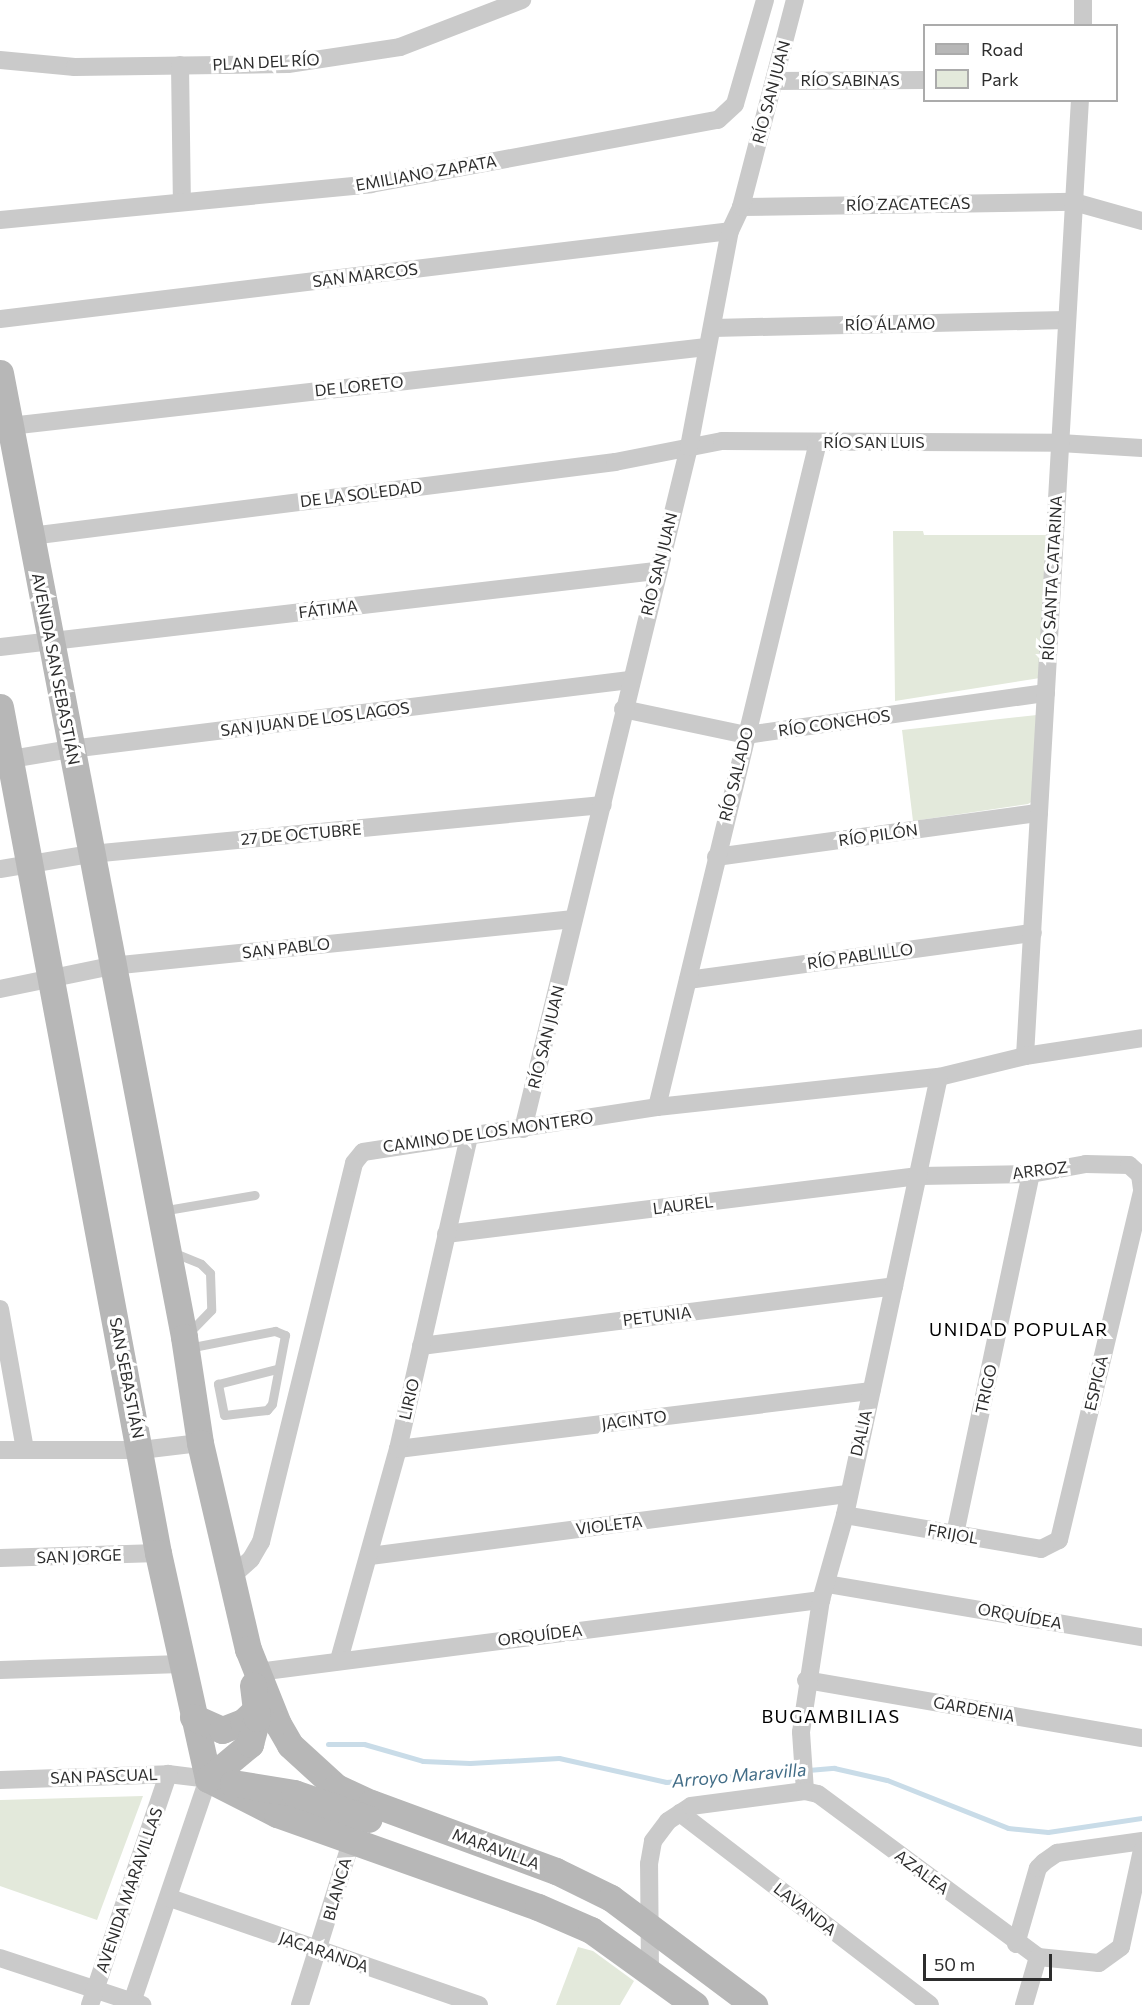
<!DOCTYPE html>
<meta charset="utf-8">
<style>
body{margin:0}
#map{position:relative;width:1142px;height:2005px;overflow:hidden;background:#fff;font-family:Commissioner,sans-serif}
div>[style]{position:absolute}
.green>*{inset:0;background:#e3e9db}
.stream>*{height:5px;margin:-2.5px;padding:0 2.5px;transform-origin:2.5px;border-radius:2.5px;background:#c9dce8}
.lane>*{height:9px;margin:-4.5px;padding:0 4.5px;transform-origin:4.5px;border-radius:4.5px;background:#cacaca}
.street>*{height:18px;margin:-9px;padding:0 9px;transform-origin:9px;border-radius:9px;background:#cacaca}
.secondary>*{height:27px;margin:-13.5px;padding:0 13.5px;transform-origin:13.5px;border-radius:13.5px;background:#b7b7b7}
span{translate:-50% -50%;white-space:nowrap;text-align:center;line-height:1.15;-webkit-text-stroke:6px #fff;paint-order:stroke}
.street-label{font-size:16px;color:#2d2d2d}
.neighbourhood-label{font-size:18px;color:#000;letter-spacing:1.5px}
.water-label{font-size:18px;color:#426d87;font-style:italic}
.legend{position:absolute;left:923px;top:24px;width:195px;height:78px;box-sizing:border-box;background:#fff;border:2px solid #ababab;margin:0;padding:8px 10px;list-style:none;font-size:18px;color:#2d2d2d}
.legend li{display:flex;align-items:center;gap:12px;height:30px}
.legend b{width:30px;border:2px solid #ababab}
.scale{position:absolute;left:923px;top:1954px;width:129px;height:27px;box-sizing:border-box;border:3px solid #2d2d2d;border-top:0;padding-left:8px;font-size:18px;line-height:21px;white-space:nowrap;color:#2d2d2d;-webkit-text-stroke:4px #fff;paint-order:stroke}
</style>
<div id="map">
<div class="green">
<i style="clip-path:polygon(893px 531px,923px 531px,924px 535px,1049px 535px,1040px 678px,895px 701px)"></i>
<i style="clip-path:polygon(1037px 715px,1036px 799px,1028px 804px,913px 821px,902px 730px)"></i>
<i style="clip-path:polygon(143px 1796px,97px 1920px,0 1886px,0 1800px)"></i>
<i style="clip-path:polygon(578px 1947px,593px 1951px,634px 1981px,620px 2005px,556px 2005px)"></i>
</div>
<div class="stream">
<i style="left:328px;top:1744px;width:36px"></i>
<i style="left:364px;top:1744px;width:61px;rotate:16.1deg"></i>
<i style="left:423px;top:1761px;width:47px;rotate:2.4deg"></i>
<i style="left:470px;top:1763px;width:89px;rotate:-3.2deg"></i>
<i style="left:559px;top:1758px;width:110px;rotate:12.6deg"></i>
<i style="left:666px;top:1782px;width:169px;rotate:-4.8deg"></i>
<i style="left:834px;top:1768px;width:54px;rotate:12.8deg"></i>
<i style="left:887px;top:1780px;width:130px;rotate:21.6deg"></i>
<i style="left:1008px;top:1828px;width:40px;rotate:5.7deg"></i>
<i style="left:1048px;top:1832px;width:95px;rotate:-8.5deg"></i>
</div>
<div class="lane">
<i style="left:161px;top:1211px;width:95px;rotate:-9.7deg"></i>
<i style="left:172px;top:1252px;width:31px;rotate:22deg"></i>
<i style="left:201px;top:1264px;width:13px;rotate:45deg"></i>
<i style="left:210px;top:1273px;width:37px;rotate:88deg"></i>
<i style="left:211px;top:1310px;width:33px;rotate:134deg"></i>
<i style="left:188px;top:1348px;width:89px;rotate:-11.1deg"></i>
<i style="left:275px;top:1331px;width:11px;rotate:22deg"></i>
<i style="left:285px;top:1335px;width:70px;rotate:100.7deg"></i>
<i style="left:272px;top:1404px;width:8px;rotate:130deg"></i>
<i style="left:267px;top:1410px;width:43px;rotate:173.4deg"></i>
<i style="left:224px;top:1415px;width:32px;rotate:-101deg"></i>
<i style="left:218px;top:1384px;width:61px;rotate:-14.3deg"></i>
</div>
<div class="street">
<i style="left:1083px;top:26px;width:26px;rotate:-90deg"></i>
<i style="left:0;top:60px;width:75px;rotate:5.3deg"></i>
<i style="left:75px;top:67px;width:213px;rotate:-0.8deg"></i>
<i style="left:288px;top:64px;width:113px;rotate:-8.6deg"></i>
<i style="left:400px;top:47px;width:131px;rotate:-21.1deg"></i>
<i style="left:180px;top:65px;width:137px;rotate:89.2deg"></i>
<i style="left:776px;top:81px;width:148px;rotate:-0.4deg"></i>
<i style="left:741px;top:207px;width:333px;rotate:-0.9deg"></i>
<i style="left:1074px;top:202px;width:71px;rotate:15.6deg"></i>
<i style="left:0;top:220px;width:373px;rotate:-5.5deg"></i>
<i style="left:371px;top:184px;width:353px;rotate:-10.5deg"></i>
<i style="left:718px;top:120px;width:23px;rotate:-43deg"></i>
<i style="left:735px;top:104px;width:108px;rotate:-73.9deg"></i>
<i style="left:0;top:319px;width:735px;rotate:-6.87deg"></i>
<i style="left:713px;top:328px;width:354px;rotate:-1.3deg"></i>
<i style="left:10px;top:426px;width:701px;rotate:-6.47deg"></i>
<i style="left:31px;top:536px;width:589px;rotate:-7.22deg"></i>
<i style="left:615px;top:462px;width:109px;rotate:-11.1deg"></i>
<i style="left:722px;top:441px;width:338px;rotate:0.3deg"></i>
<i style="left:1060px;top:443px;width:82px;rotate:3.5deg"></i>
<i style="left:0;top:647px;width:660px;rotate:-6.61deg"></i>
<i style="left:623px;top:709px;width:126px;rotate:11.9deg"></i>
<i style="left:746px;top:735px;width:303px;rotate:-8deg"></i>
<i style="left:0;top:761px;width:72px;rotate:-9.6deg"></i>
<i style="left:71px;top:749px;width:563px;rotate:-7.04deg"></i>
<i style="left:716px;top:857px;width:326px;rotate:-7.8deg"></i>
<i style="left:0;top:869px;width:92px;rotate:-9.4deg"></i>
<i style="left:91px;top:854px;width:514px;rotate:-5.47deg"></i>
<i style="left:688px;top:980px;width:348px;rotate:-7.8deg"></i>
<i style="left:0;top:989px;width:113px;rotate:-11.7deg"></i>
<i style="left:111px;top:966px;width:465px;rotate:-5.8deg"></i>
<i style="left:1025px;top:1056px;width:958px;rotate:-86.71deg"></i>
<i style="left:657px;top:1107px;width:684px;rotate:-76.39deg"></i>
<i style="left:523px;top:1129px;width:702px;rotate:-76.32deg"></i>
<i style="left:689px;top:447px;width:220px;rotate:-79.3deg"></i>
<i style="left:730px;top:231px;width:26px;rotate:-65deg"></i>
<i style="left:741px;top:207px;width:214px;rotate:-75.4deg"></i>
<i style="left:446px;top:1234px;width:478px;rotate:-7deg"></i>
<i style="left:920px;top:1176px;width:111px;rotate:-1deg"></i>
<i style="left:1031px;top:1174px;width:56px;rotate:-10.3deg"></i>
<i style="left:1086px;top:1164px;width:43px;rotate:1.3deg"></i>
<i style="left:1129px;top:1165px;width:15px;rotate:42deg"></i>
<i style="left:1140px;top:1175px;width:14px;rotate:82deg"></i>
<i style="left:0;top:1309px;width:142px;rotate:79.9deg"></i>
<i style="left:421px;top:1346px;width:477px;rotate:-7.2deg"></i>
<i style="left:398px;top:1449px;width:477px;rotate:-7deg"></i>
<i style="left:0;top:1450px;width:141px"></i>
<i style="left:141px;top:1450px;width:59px;rotate:-6.8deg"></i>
<i style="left:845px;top:1515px;width:199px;rotate:9.8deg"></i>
<i style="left:1041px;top:1549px;width:20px;rotate:-27deg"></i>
<i style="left:1059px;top:1540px;width:359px;rotate:-76.6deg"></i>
<i style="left:955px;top:1534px;width:368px;rotate:-78.1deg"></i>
<i style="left:370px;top:1556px;width:481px;rotate:-7.4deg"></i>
<i style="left:0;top:1558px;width:158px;rotate:-1.8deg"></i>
<i style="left:230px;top:1578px;width:28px;rotate:-42deg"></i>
<i style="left:251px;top:1559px;width:20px;rotate:-60deg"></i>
<i style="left:261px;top:1542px;width:390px;rotate:-76.2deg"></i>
<i style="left:354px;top:1163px;width:14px;rotate:-51deg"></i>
<i style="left:363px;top:1152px;width:297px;rotate:-8.7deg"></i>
<i style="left:657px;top:1107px;width:284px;rotate:-6.1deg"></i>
<i style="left:939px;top:1077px;width:89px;rotate:-13.7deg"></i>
<i style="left:1025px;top:1056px;width:118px;rotate:-8.7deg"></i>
<i style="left:827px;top:1584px;width:319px;rotate:9.6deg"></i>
<i style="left:339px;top:1660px;width:219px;rotate:-74.4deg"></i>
<i style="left:398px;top:1449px;width:321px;rotate:-77.2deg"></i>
<i style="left:0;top:1670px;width:181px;rotate:-1.9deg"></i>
<i style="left:258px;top:1672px;width:568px;rotate:-7.29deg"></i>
<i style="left:806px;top:1680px;width:341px;rotate:9.8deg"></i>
<i style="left:0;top:1780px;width:168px;rotate:-2deg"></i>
<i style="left:168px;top:1774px;width:40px;rotate:7.1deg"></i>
<i style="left:208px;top:1779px;width:239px;rotate:108.8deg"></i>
<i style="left:805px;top:1791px;width:59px;rotate:-93.9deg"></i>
<i style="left:801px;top:1732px;width:134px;rotate:-81.4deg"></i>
<i style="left:821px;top:1600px;width:88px;rotate:-74.2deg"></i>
<i style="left:845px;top:1515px;width:448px;rotate:-77.9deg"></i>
<i style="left:680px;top:1813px;width:315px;rotate:37.5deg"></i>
<i style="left:170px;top:1898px;width:327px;rotate:19.1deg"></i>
<i style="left:1016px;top:1944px;width:79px;rotate:-73.9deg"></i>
<i style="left:1038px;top:1868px;width:8px;rotate:-45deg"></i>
<i style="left:1044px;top:1862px;width:16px;rotate:-35deg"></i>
<i style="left:1057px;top:1853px;width:86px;rotate:-8deg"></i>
<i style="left:0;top:1958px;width:150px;rotate:18.3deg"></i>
<i style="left:650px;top:1972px;width:108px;rotate:-90.5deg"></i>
<i style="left:649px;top:1864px;width:23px;rotate:-80deg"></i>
<i style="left:653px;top:1841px;width:25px;rotate:-53deg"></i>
<i style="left:668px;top:1821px;width:27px;rotate:-33deg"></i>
<i style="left:691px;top:1806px;width:115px;rotate:-7.5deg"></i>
<i style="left:805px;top:1791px;width:13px;rotate:13deg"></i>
<i style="left:818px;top:1794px;width:274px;rotate:36.5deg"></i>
<i style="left:1038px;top:1957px;width:61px;rotate:5.6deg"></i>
<i style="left:1099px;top:1963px;width:27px;rotate:-36deg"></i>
<i style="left:1121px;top:1947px;width:99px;rotate:-77.8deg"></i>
<i style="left:90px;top:2005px;width:244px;rotate:-71.3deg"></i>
<i style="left:300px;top:2005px;width:171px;rotate:-72.6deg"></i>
<i style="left:1024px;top:2005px;width:50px;rotate:-73.7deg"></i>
</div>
<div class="secondary">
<i style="left:0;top:373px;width:981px;rotate:79.19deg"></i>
<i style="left:184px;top:1337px;width:107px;rotate:81.4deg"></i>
<i style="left:200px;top:1443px;width:212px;rotate:76.9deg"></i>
<i style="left:248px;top:1649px;width:81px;rotate:68.2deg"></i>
<i style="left:278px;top:1724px;width:24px;rotate:60deg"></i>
<i style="left:290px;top:1745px;width:62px;rotate:42.4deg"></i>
<i style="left:336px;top:1787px;width:38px;rotate:25deg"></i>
<i style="left:371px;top:1803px;width:197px;rotate:20.2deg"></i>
<i style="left:556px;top:1871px;width:61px;rotate:26.1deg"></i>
<i style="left:611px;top:1898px;width:179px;rotate:36.8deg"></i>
<i style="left:0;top:707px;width:861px;rotate:79.42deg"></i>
<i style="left:158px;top:1553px;width:231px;rotate:77.5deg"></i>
<i style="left:193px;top:1717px;width:32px;rotate:24deg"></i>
<i style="left:222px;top:1730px;width:22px;rotate:-21deg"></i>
<i style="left:243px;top:1722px;width:18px;rotate:-43deg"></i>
<i style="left:208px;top:1779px;width:77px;rotate:26.9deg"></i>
<i style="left:277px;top:1814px;width:277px;rotate:19.6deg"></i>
<i style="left:538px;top:1907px;width:58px;rotate:23.5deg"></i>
<i style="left:591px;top:1930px;width:128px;rotate:35.8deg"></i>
<i style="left:208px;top:1779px;width:55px;rotate:-39.8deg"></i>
<i style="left:250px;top:1744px;width:27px;rotate:-75deg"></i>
<i style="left:257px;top:1718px;width:33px;rotate:-97deg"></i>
<i style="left:233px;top:1783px;width:62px;rotate:9.3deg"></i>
<i style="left:294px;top:1793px;width:79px;rotate:19.1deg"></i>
</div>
<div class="street-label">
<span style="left:266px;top:62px;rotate:-3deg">PLAN DEL RÍO</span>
<span style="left:850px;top:80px">RÍO SABINAS</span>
<span style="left:771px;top:92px;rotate:-75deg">RÍO SAN JUAN</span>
<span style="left:426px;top:173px;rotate:-10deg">EMILIANO ZAPATA</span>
<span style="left:908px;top:204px;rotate:-1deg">RÍO ZACATECAS</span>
<span style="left:365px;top:275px;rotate:-7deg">SAN MARCOS</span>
<span style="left:890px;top:324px;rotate:-1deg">RÍO ÁLAMO</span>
<span style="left:359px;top:386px;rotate:-6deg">DE LORETO</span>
<span style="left:874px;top:442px">RÍO SAN LUIS</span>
<span style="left:361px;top:494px;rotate:-7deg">DE LA SOLEDAD</span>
<span style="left:659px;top:564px;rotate:-76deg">RÍO SAN JUAN</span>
<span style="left:1052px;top:578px;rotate:-87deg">RÍO SANTA CATARINA</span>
<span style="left:328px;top:609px;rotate:-7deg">FÁTIMA</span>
<span style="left:56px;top:669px;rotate:79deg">AVENIDA SAN SEBASTIÁN</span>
<span style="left:315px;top:719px;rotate:-7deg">SAN JUAN DE LOS LAGOS</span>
<span style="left:834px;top:723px;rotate:-8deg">RÍO CONCHOS</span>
<span style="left:736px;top:774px;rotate:-76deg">RÍO SALADO</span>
<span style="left:301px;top:834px;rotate:-5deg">27 DE OCTUBRE</span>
<span style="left:878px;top:835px;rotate:-8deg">RÍO PILÓN</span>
<span style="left:286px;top:948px;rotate:-6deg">SAN PABLO</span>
<span style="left:860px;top:956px;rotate:-8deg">RÍO PABLILLO</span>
<span style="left:546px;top:1037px;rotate:-76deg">RÍO SAN JUAN</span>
<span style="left:488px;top:1132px;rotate:-8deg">CAMINO DE LOS MONTERO</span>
<span style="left:1040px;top:1170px;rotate:-7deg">ARROZ</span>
<span style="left:683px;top:1205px;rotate:-7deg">LAUREL</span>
<span style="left:657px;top:1316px;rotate:-7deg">PETUNIA</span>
<span style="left:127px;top:1378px;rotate:79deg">SAN SEBASTIÁN</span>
<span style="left:1096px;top:1383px;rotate:-77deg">ESPIGA</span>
<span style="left:986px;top:1389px;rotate:-78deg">TRIGO</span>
<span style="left:409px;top:1399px;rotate:-77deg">LIRIO</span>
<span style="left:634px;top:1420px;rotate:-7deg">JACINTO</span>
<span style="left:861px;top:1433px;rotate:-77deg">DALIA</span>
<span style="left:609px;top:1525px;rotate:-7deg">VIOLETA</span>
<span style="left:953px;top:1534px;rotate:10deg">FRIJOL</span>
<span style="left:79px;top:1556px;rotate:-2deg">SAN JORGE</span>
<span style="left:1020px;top:1616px;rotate:10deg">ORQUÍDEA</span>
<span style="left:540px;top:1635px;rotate:-7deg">ORQUÍDEA</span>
<span style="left:974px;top:1709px;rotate:10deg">GARDENIA</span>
<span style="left:104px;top:1776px;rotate:-2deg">SAN PASCUAL</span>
<span style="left:496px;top:1849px;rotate:20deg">MARAVILLA</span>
<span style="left:922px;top:1872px;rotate:37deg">AZALEA</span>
<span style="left:337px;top:1889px;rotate:-74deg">BLANCA</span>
<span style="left:129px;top:1890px;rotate:-71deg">AVENIDA MARAVILLAS</span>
<span style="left:805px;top:1909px;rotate:38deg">LAVANDA</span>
<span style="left:324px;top:1952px;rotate:19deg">JACARANDA</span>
</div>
<div class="neighbourhood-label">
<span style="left:1019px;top:1329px">UNIDAD POPULAR</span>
<span style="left:831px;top:1716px">BUGAMBILIAS</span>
</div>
<div class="water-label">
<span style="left:739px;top:1775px;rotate:-5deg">Arroyo Maravilla</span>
</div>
<ul class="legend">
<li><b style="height:8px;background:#b7b7b7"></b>Road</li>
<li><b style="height:16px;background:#e3e9db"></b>Park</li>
</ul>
<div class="scale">50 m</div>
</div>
